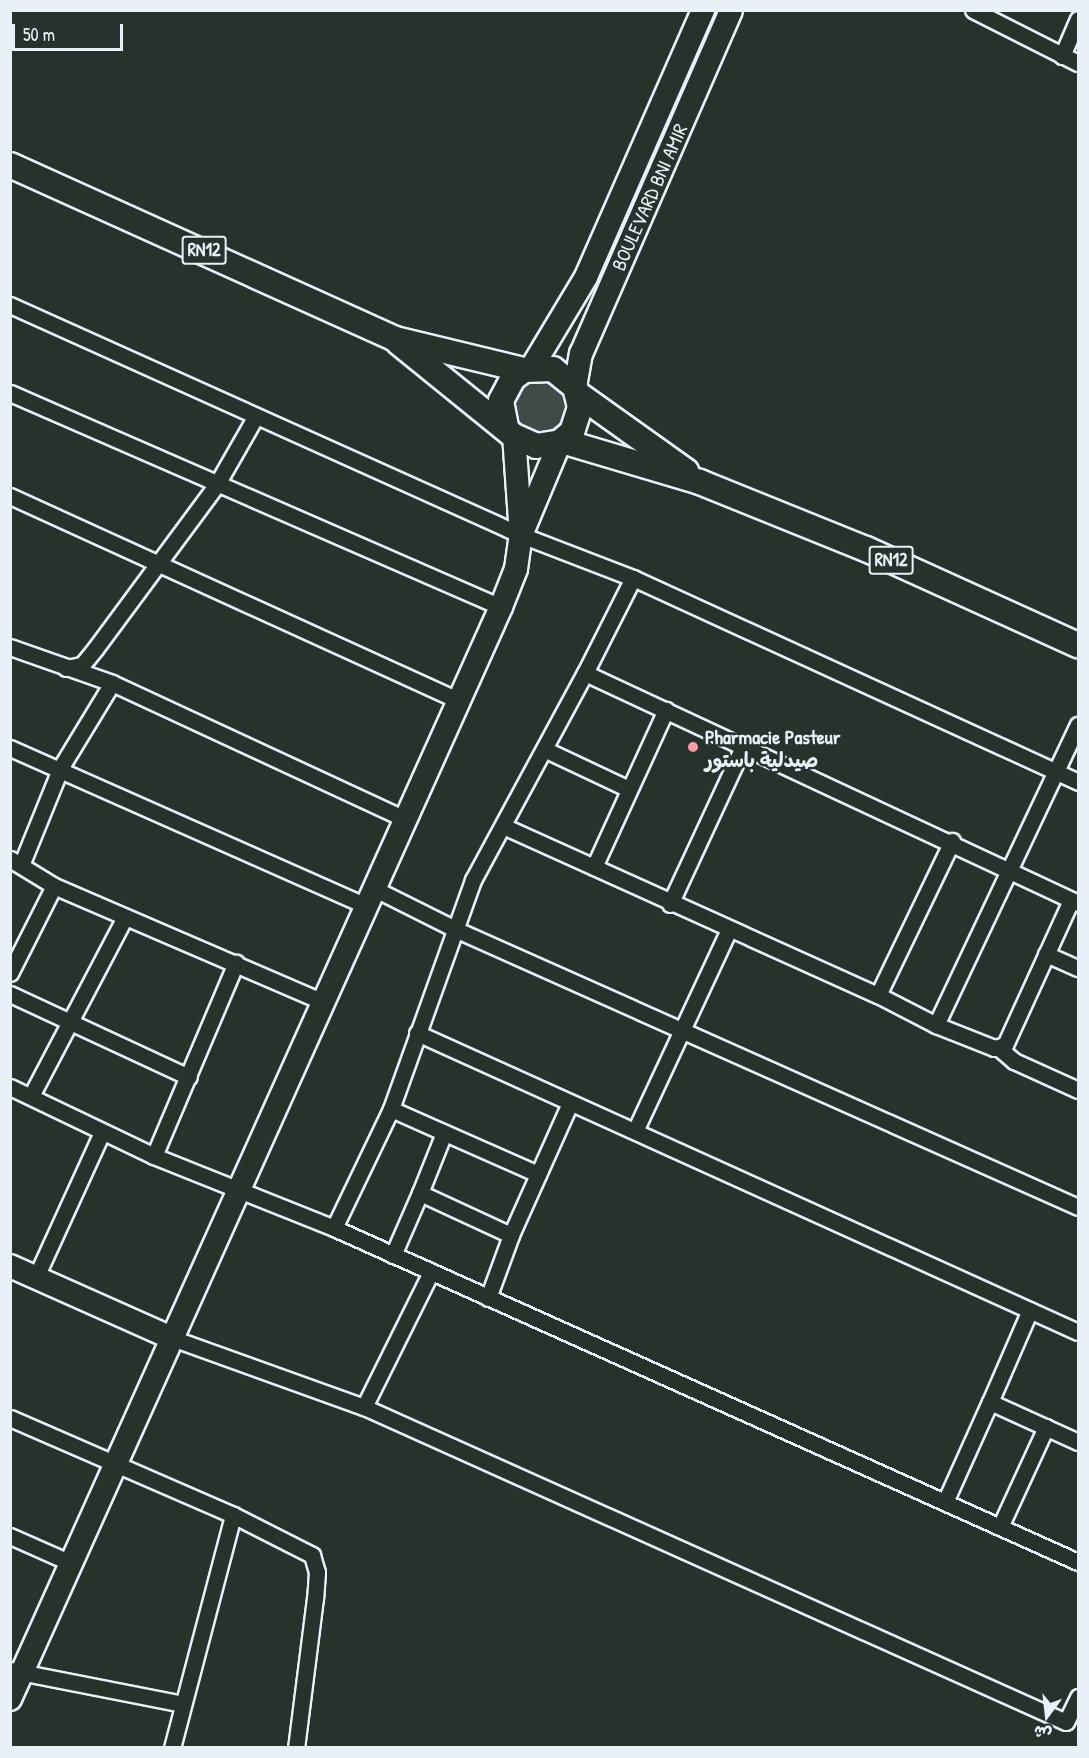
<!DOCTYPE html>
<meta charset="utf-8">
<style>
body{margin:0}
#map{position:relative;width:1089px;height:1758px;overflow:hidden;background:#26332d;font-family:"Patrick Hand","Playpen Sans Arabic",sans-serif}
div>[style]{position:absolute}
.green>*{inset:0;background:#3e4b47}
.round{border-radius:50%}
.roads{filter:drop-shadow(2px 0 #e8f1f8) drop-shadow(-2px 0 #e8f1f8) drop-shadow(0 2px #e8f1f8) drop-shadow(0 -2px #e8f1f8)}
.street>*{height:15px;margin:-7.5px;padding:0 7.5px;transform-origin:7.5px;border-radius:7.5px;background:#26332d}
.secondary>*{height:22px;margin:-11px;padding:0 11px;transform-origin:11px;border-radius:11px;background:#26332d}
.primary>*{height:24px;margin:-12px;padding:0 12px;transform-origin:12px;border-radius:12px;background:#26332d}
.dots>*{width:16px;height:16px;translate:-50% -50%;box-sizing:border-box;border:3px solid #26332d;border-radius:50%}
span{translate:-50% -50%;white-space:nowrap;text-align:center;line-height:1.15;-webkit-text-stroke:5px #26332d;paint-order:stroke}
.shield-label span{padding:2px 4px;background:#26332d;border:2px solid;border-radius:4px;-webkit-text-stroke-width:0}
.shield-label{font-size:18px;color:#e8f1f8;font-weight:700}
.street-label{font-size:20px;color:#e8f1f8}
.poi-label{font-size:20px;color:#e8f1f8;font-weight:700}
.left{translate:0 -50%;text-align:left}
.frame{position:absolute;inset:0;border:12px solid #e8f1f8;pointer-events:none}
.north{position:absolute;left:1017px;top:1686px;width:60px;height:60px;-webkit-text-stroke:4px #26332d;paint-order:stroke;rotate:195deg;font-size:16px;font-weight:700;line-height:24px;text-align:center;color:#e8f1f8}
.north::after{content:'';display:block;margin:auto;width:21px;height:27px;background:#e8f1f8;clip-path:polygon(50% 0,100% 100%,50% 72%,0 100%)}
.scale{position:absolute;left:12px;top:24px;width:111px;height:27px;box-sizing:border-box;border:3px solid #e8f1f8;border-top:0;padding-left:8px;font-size:18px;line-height:21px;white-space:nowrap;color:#e8f1f8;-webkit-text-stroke:4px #26332d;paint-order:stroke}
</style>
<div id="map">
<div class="green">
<i class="round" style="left:514px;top:382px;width:52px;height:52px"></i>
</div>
<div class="roads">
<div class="street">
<i style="left:973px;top:10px;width:118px;rotate:26.8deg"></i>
<i style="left:1062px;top:56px;width:40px;rotate:-66.6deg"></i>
<i style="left:10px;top:305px;width:560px;rotate:24.23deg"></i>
<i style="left:521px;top:535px;width:120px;rotate:21deg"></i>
<i style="left:633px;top:578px;width:490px;rotate:24.6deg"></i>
<i style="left:10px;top:393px;width:536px;rotate:23.55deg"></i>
<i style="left:10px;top:496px;width:494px;rotate:24.5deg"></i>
<i style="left:633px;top:578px;width:106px;rotate:116.8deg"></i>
<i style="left:585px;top:673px;width:544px;rotate:25.01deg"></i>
<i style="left:10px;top:647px;width:108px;rotate:19.4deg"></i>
<i style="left:112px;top:683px;width:323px;rotate:24.9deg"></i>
<i style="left:66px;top:668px;width:16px;rotate:-11deg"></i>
<i style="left:82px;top:665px;width:21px;rotate:-51deg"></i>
<i style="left:95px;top:649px;width:205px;rotate:-53.5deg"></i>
<i style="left:217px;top:484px;width:78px;rotate:-60.2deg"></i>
<i style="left:10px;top:748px;width:390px;rotate:23.9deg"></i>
<i style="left:546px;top:750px;width:92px;rotate:25.2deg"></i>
<i style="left:503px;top:826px;width:411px;rotate:24.3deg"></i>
<i style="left:878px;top:995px;width:65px;rotate:27.3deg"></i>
<i style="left:936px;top:1025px;width:332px;rotate:-64.7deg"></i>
<i style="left:10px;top:859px;width:52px;rotate:31.5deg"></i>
<i style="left:54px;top:886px;width:293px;rotate:23.3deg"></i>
<i style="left:22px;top:863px;width:104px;rotate:-67.9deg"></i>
<i style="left:61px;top:767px;width:98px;rotate:-58.7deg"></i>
<i style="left:594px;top:867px;width:173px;rotate:-65.4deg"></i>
<i style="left:375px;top:889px;width:92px;rotate:26.6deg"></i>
<i style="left:457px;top:930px;width:680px;rotate:24.04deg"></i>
<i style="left:670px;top:904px;width:173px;rotate:-65.1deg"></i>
<i style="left:1046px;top:954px;width:35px;rotate:24deg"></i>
<i style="left:10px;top:973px;width:97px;rotate:-63.2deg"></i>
<i style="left:10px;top:994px;width:197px;rotate:24.9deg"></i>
<i style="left:878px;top:995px;width:171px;rotate:-64.3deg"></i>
<i style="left:936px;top:1025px;width:62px;rotate:21.6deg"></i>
<i style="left:994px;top:1048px;width:11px;rotate:-15deg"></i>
<i style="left:1005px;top:1045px;width:159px;rotate:-65.5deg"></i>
<i style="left:417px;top:1033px;width:725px;rotate:24.34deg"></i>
<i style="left:999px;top:1048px;width:20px;rotate:41deg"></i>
<i style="left:1014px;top:1061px;width:70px;rotate:24.4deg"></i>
<i style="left:10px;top:1087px;width:160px;rotate:25.6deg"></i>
<i style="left:154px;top:1156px;width:194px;rotate:21.8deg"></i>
<i style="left:334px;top:1228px;width:816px;rotate:24.18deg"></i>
<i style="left:31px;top:1096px;width:202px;rotate:-62.3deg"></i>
<i style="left:391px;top:1109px;width:161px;rotate:23.9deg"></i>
<i style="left:635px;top:1131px;width:223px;rotate:-65deg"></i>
<i style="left:154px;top:1156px;width:210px;rotate:-67deg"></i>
<i style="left:420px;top:1193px;width:65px;rotate:-68.2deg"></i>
<i style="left:334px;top:1228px;width:132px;rotate:-64.4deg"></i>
<i style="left:391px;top:1109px;width:243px;rotate:-70.3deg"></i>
<i style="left:473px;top:880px;width:235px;rotate:-61.6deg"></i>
<i style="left:393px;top:1255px;width:68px;rotate:-66.5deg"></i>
<i style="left:420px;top:1193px;width:100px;rotate:24.8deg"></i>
<i style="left:511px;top:1235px;width:145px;rotate:-65.9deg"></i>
<i style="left:36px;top:1277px;width:159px;rotate:-65.5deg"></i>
<i style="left:488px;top:1298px;width:67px;rotate:-69.9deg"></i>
<i style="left:172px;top:1338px;width:204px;rotate:19.8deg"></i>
<i style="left:364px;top:1407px;width:769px;rotate:24.17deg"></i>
<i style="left:1066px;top:1722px;width:28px;rotate:-64deg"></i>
<i style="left:990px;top:1402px;width:100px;rotate:-66.5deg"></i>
<i style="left:364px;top:1407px;width:151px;rotate:-63.6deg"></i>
<i style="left:10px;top:1418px;width:243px;rotate:23.5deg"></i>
<i style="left:233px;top:1515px;width:89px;rotate:26.9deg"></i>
<i style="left:312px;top:1555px;width:18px;rotate:74deg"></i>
<i style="left:317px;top:1572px;width:26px;rotate:94deg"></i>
<i style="left:315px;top:1598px;width:151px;rotate:97.2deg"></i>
<i style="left:945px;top:1502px;width:110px;rotate:-65.8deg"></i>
<i style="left:990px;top:1402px;width:97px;rotate:24.4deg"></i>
<i style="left:1000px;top:1527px;width:110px;rotate:-65.3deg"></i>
<i style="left:10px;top:1536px;width:67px;rotate:23.9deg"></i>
<i style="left:10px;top:1670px;width:176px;rotate:11.1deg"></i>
<i style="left:172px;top:1748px;width:241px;rotate:-75.3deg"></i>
</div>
<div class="secondary">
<i style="left:532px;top:367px;width:105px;rotate:-59deg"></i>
<i style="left:586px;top:277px;width:292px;rotate:-66.3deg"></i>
<i style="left:575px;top:387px;width:34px;rotate:-80deg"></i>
<i style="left:581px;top:354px;width:375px;rotate:-66.4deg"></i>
<i style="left:524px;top:528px;width:93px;rotate:-67.3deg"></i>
<i style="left:10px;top:1266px;width:177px;rotate:24deg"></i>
<i style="left:10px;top:1699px;width:1197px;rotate:-65.79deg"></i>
<i style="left:501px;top:607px;width:41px;rotate:-68.5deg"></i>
<i style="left:516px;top:569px;width:34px;rotate:-82deg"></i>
<i style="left:521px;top:535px;width:99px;rotate:-94deg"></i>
</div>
<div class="primary">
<i style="left:10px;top:165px;width:422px;rotate:24.3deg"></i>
<i style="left:395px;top:339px;width:133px;rotate:13.5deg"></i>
<i style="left:399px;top:343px;width:148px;rotate:39deg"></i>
<i style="left:514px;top:436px;width:24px;rotate:24deg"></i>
<i style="left:536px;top:446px;width:24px;rotate:-9deg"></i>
<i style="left:560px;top:442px;width:16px;rotate:-40deg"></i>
<i style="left:572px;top:432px;width:26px;rotate:-72deg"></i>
<i style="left:580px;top:407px;width:21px;rotate:-104deg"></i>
<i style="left:575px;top:387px;width:28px;rotate:-141deg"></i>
<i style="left:553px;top:369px;width:29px;rotate:178deg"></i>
<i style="left:524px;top:370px;width:14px;rotate:144deg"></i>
<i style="left:513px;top:378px;width:26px;rotate:118deg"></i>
<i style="left:501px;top:401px;width:25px;rotate:79deg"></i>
<i style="left:578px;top:394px;width:133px;rotate:35.5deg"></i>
<i style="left:562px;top:441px;width:144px;rotate:16.5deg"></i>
<i style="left:700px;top:482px;width:179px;rotate:22deg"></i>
<i style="left:866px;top:549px;width:233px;rotate:24.4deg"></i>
</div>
</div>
<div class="dots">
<i style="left:693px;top:747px;background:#ff9aa2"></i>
</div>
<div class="shield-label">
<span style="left:204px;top:250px">RN12</span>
<span style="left:891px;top:560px">RN12</span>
</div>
<div class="street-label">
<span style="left:649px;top:197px;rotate:-66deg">BOULEVARD BNI AMIR</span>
</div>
<div class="poi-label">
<span class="left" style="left:705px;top:748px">Pharmacie Pasteur<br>صيدلية باستور</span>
</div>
<div class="frame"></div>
<div class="north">ش</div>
<div class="scale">50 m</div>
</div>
